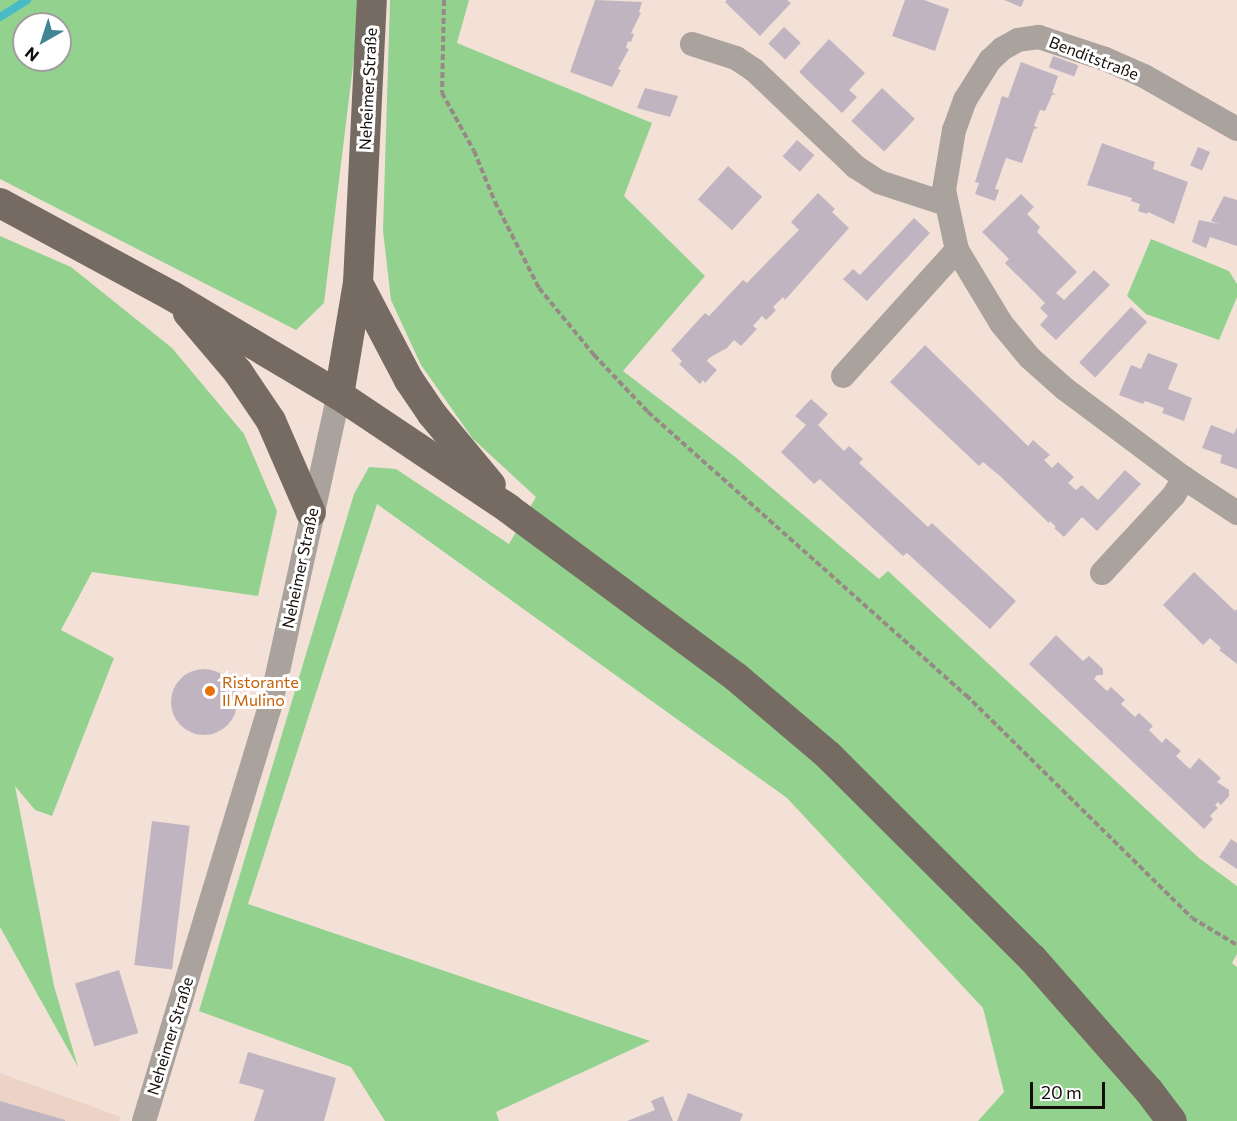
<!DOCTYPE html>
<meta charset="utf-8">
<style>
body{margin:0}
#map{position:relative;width:1237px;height:1121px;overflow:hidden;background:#f3e1d8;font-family:Commissioner,sans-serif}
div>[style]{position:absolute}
.built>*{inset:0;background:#ecd3c6}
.green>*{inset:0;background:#92d28e}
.stream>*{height:8px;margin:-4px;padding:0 4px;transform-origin:4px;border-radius:4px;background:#48bbc4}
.building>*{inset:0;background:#c1b4c1;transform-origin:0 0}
.round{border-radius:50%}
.path>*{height:4px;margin-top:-2px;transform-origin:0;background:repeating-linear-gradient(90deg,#978a84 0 6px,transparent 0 9px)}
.minor>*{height:24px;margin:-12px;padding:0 12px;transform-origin:12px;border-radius:12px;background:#a9a29d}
.major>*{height:30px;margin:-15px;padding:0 15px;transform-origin:15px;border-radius:15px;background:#766b62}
.dots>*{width:16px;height:16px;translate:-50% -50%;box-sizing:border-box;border:3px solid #fff;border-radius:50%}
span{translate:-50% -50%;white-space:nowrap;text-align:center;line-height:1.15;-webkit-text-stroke:6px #fff;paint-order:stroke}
.street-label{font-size:16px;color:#140e0b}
.food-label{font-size:16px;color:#c56008}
.left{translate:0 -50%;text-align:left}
.north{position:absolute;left:12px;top:12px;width:60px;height:60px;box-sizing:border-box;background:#fff;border:2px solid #a19f9d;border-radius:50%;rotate:219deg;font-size:16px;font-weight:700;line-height:24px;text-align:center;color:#140e0b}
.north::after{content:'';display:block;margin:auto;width:21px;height:27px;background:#418494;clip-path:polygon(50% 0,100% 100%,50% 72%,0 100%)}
.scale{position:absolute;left:1030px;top:1082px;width:75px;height:27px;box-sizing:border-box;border:3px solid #140e0b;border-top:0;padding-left:8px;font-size:18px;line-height:21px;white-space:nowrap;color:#140e0b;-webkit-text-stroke:4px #fff;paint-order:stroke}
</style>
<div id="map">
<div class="built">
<i style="clip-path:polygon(0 1073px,121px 1117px,119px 1121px,0 1121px)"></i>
</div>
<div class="green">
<i style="clip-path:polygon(evenodd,0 0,361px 0,324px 303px,296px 330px,0 179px,0 0,24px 24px,60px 24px,60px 60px,24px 60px,24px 24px)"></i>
<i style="clip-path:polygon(390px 0,469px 0,457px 43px,652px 123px,624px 196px,705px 276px,623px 371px,734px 456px,879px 579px,888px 571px,1199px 858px,1237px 886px,1237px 954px,1232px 963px,1237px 967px,1237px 1121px,978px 1121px,1004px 1092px,983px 1008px,787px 798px,377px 504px,248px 904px,650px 1041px,496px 1112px,499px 1121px,385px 1121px,351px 1067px,199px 1011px,354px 494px,369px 467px,396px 469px,509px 544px,536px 497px,473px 439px,421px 365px,391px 300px,383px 231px)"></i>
<i style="clip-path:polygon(0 236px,71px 267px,172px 348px,244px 434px,277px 511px,258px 596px,92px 572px,61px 630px,114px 658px,52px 816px,35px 810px,15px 786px,54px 986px,78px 1067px,0 927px)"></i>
<i style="clip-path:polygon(1151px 239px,1229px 271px,1237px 284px,1237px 297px,1219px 340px,1146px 314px,1127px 296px)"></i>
</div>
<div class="stream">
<i style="left:0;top:17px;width:32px;rotate:-32deg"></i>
</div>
<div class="building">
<i style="clip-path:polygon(595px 0,642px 2px,639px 12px,641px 13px,631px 33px,634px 34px,631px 42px,628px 41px,626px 48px,629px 49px,618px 69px,621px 70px,612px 87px,570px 72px)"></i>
<i style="clip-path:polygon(727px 0,787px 0,791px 3px,760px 36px,725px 2px)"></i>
<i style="clip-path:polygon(905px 0,924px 0,949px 9px,935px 51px,892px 36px)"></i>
<i style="clip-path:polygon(1004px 0,1024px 0,1021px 7px)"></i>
<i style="left:784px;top:27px;width:23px;height:23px;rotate:43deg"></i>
<i style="clip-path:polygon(829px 39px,865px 73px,849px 90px,857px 97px,842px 113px,799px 72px)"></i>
<i style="left:1053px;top:56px;width:27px;height:12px;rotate:20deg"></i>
<i style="clip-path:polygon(1021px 62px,1058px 76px,1052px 93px,1056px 94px,1052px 95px,1045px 111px,1040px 110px,1034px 126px,1038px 128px,1034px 129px,1022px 163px,1006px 158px,995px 189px,999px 190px,995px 201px,975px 194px,979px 183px,975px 182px,1002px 96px,1008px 98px)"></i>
<i style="clip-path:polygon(645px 88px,678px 96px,670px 117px,637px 108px)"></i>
<i style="left:882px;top:88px;width:45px;height:45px;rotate:43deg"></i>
<i style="left:797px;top:140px;width:23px;height:22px;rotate:41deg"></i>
<i style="clip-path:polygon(1102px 143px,1155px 162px,1153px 169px,1188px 182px,1174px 224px,1148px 212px,1147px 214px,1138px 211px,1140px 204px,1131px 201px,1132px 198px,1087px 185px)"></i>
<i style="left:1198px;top:147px;width:13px;height:20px;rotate:23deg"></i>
<i style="left:728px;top:166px;width:46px;height:45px;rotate:42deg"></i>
<i style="clip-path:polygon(818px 193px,835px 209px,832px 212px,849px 228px,785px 300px,783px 297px,773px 307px,776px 310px,766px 320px,762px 316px,753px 326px,757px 329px,741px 346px,734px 340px,727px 348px,709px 358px,707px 361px,717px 370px,705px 383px,703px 380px,700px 384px,679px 364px,682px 361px,671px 350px,705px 313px,709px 316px,743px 280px,747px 283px,785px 244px,799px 230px,791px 222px)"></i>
<i style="clip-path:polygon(1021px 194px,1034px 207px,1027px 214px,1040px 227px,1037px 232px,1077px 272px,1056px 293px,1064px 300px,1094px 270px,1110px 285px,1056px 340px,1040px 325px,1048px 316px,1040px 308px,1045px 303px,1005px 263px,1009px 259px,982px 232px)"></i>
<i style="clip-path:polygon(1224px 196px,1237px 200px,1237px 246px,1210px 237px,1206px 248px,1192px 242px,1199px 220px,1219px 224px,1211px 221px)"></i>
<i style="clip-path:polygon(914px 218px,930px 233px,867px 301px,843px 279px,853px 269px,860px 275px)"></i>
<i style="left:1131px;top:307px;width:22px;height:76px;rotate:43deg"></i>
<i style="clip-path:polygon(925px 345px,1028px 446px,1033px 440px,1050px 455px,1044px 460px,1052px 468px,1058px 462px,1074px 477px,1068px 483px,1076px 490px,1082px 485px,1098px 500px,1125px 470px,1141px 484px,1097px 531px,1082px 517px,1064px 537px,1054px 528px,1056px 527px,1050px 521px,1049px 523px,1001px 477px,983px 462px,979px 466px,890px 382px)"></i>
<i style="clip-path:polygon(1148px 353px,1178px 364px,1168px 389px,1192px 398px,1184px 421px,1162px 413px,1164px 408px,1145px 401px,1143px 404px,1119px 395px,1131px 365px,1141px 369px)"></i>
<i style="clip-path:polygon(811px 399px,828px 414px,818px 425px,844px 451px,849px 446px,863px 459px,859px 463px,900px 501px,928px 527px,932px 523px,1016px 601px,990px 629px,907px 553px,903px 556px,820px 479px,814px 484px,781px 452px,806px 425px,795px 416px)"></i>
<i style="clip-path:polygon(1211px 425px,1234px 434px,1237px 427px,1237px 469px,1220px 463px,1222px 455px,1202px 448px)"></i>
<i style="clip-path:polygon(1194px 572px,1235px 611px,1237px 609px,1237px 664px,1219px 650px,1221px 648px,1210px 638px,1203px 645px,1163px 605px)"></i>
<i style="clip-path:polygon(1056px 635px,1083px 661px,1089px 656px,1103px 669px,1103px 675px,1097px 675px,1094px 679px,1107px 691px,1111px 687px,1125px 700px,1121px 704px,1135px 717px,1139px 713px,1153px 726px,1149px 730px,1162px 743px,1166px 738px,1181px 751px,1176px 756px,1190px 769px,1199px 758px,1221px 778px,1217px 782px,1229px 790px,1229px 796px,1221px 805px,1218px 802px,1215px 805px,1218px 808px,1210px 816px,1213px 819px,1204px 829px,1029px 664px)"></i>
<i class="round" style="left:171px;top:669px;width:66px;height:66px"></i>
<i style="left:152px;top:821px;width:38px;height:145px;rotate:7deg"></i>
<i style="clip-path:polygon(1231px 839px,1237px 843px,1237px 869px,1219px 857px)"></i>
<i style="left:119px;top:970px;width:66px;height:46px;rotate:73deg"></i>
<i style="clip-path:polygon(248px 1052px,336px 1078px,324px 1121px,254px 1121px,264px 1090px,239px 1083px)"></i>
<i style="clip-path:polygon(688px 1093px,743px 1114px,740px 1121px,677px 1121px)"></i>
<i style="clip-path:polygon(663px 1096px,673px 1121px,627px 1121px,655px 1110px,651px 1101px)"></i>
<i style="clip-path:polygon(0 1101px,65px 1120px,65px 1121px,0 1121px)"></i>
</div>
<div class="path">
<i style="left:444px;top:0;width:93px;rotate:91.2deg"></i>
<i style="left:442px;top:93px;width:66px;rotate:61.1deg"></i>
<i style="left:474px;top:151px;width:55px;rotate:67.6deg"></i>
<i style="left:495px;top:202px;width:97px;rotate:62.9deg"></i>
<i style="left:539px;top:288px;width:87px;rotate:50.6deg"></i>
<i style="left:594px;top:355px;width:79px;rotate:46.5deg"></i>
<i style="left:648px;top:412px;width:426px;rotate:41.7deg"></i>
<i style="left:966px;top:695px;width:317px;rotate:44.6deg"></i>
<i style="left:1192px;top:918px;width:52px;rotate:31deg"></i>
</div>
<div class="minor">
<i style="left:692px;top:44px;width:46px;rotate:17.7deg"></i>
<i style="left:736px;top:58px;width:22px;rotate:34deg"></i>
<i style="left:754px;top:70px;width:141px;rotate:43.6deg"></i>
<i style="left:856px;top:167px;width:27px;rotate:33deg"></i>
<i style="left:879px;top:182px;width:71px;rotate:18.2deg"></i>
<i style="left:1237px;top:129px;width:107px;rotate:-150.3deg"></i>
<i style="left:1144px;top:76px;width:43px;rotate:-156.4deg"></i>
<i style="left:1105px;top:59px;width:70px;rotate:-161.6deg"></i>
<i style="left:1039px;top:37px;width:21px;rotate:172deg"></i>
<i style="left:1018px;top:40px;width:18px;rotate:151deg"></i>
<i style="left:1002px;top:49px;width:16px;rotate:137deg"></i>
<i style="left:990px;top:60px;width:47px;rotate:122deg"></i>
<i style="left:965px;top:100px;width:32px;rotate:110deg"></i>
<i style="left:954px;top:130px;width:61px;rotate:99.5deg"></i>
<i style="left:944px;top:190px;width:61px;rotate:77.8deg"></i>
<i style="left:957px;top:250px;width:85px;rotate:58.9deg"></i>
<i style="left:1001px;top:323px;width:45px;rotate:50.4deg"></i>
<i style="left:1030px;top:358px;width:47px;rotate:41.5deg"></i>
<i style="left:1065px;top:389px;width:149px;rotate:36.8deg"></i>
<i style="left:1184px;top:478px;width:64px;rotate:33.4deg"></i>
<i style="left:843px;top:376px;width:170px;rotate:-47.9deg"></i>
<i style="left:1102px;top:573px;width:106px;rotate:-47.3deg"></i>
<i style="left:1174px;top:495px;width:20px;rotate:-60deg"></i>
<i style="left:144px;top:1121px;width:437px;rotate:-73.1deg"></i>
<i style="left:271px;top:703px;width:315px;rotate:-77.6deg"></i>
</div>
<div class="major">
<i style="left:0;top:203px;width:196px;rotate:28.4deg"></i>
<i style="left:172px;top:296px;width:194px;rotate:30.7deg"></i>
<i style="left:339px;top:395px;width:205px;rotate:33.8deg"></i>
<i style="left:509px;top:509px;width:282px;rotate:36.5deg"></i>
<i style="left:736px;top:677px;width:121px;rotate:40.3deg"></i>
<i style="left:828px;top:755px;width:288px;rotate:44.9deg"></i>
<i style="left:1032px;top:958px;width:177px;rotate:48.7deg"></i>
<i style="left:1149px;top:1091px;width:38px;rotate:53deg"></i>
<i style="left:358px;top:283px;width:110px;rotate:62.3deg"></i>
<i style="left:409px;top:380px;width:41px;rotate:55.9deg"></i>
<i style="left:432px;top:414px;width:92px;rotate:50.3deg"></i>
<i style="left:188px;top:313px;width:77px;rotate:49.7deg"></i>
<i style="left:238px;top:372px;width:59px;rotate:56deg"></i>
<i style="left:271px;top:421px;width:100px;rotate:66.5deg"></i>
<i style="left:339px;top:395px;width:114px;rotate:-80.4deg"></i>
<i style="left:358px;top:283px;width:283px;rotate:-87.2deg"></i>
</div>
<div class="dots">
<i style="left:210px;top:691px;background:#e8710a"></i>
</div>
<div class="street-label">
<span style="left:1094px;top:58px;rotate:21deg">Benditstraße</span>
<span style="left:368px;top:89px;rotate:-87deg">Neheimer Straße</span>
<span style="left:300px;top:568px;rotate:-78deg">Neheimer Straße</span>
<span style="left:170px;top:1036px;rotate:-73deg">Neheimer Straße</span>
</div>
<div class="food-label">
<span class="left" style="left:222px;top:691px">Ristorante<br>Il Mulino</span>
</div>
<div class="north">N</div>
<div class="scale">20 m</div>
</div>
